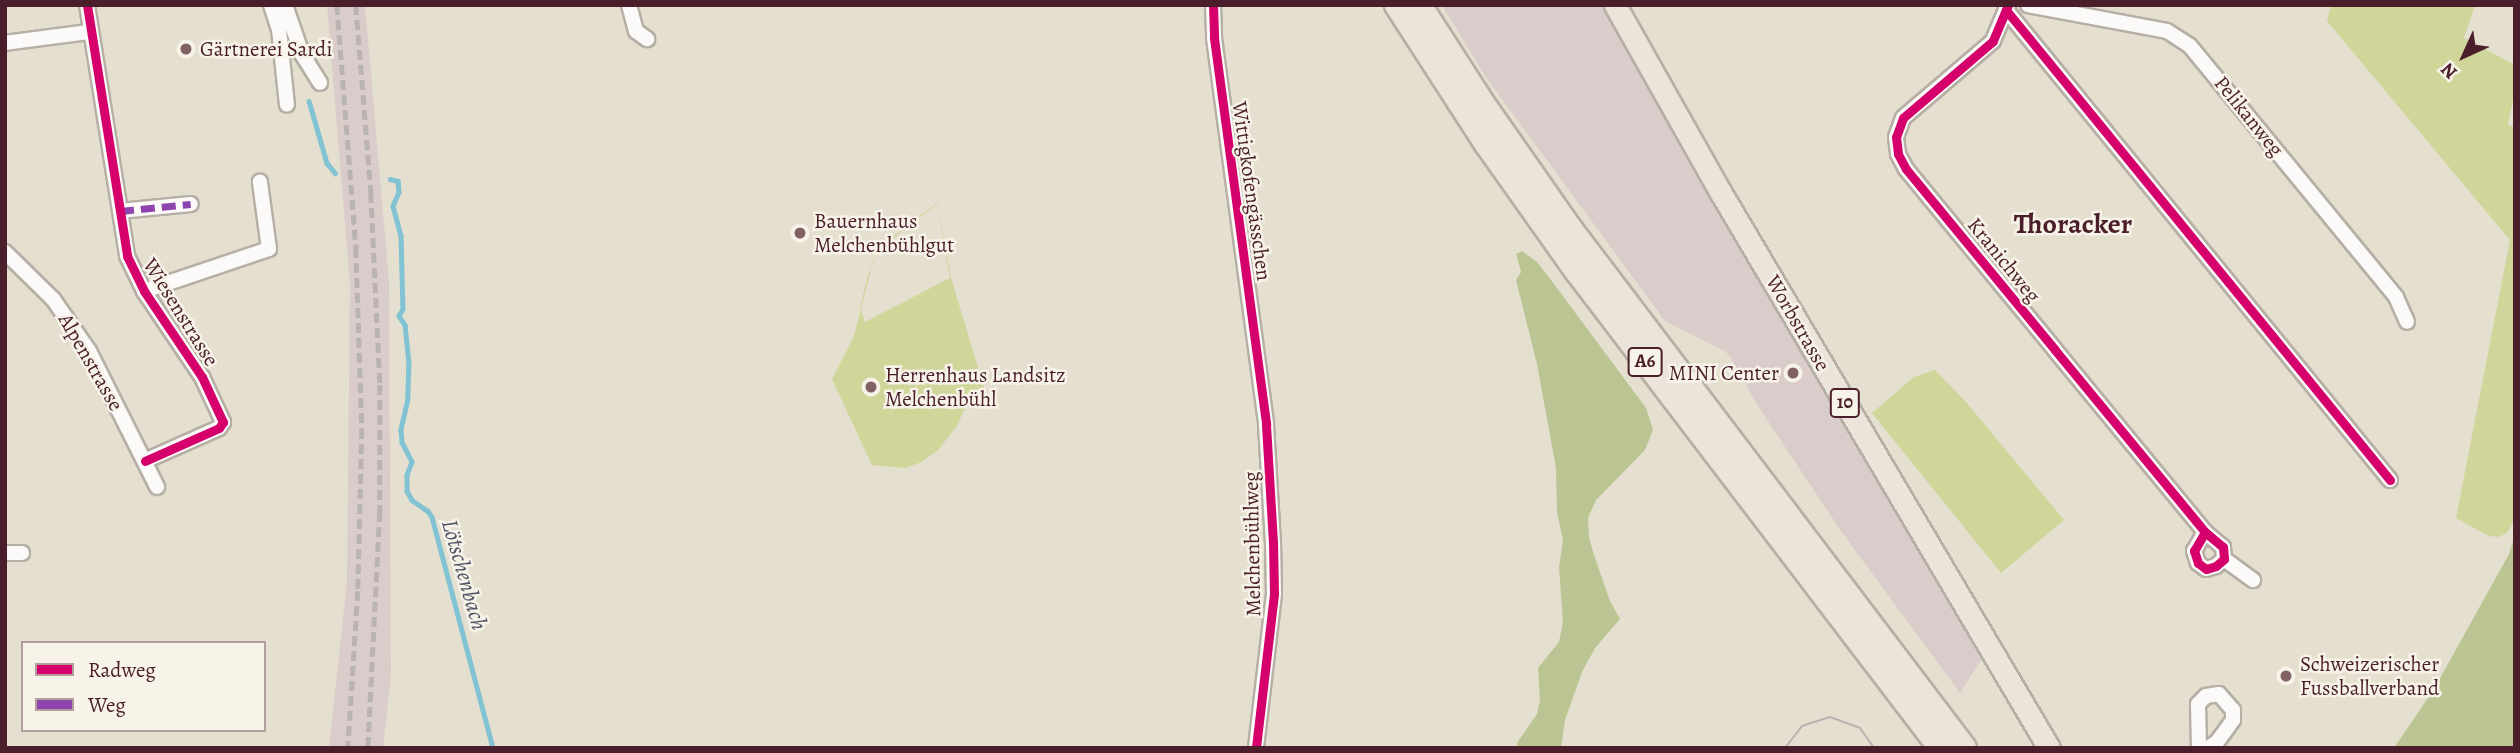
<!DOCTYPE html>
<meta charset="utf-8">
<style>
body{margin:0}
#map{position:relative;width:2520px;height:753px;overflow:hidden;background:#e4dfce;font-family:Alegreya,serif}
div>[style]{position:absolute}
.industrial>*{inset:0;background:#dacccb}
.green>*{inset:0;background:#d0d59a}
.forest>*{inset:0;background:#bac593}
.stream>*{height:4.5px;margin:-2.25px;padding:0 2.25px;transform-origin:2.25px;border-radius:2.25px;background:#81c2d3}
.roads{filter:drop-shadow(2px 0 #b6afa5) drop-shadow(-2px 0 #b6afa5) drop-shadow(0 2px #b6afa5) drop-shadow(0 -2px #b6afa5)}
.minor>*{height:14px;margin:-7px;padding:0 7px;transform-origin:7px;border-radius:7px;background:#fbfaf8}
.primary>*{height:21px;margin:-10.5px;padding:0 10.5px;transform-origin:10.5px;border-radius:10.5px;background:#ece4db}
.motorway>*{height:24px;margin:-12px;padding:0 12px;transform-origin:12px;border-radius:12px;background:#ece4db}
.tram>*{height:2px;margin:-1px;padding:0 1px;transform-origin:1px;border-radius:1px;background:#b9b3b2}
.rail>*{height:4.5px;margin-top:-2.25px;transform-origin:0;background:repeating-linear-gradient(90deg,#b9b3b2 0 10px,transparent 0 15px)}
.quiet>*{height:7px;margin-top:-3.5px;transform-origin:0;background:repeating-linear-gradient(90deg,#8e44ad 0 14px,transparent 0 21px)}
.cycleway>*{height:9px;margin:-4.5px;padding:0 4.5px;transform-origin:4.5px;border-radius:4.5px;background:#d6006c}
.dots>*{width:19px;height:19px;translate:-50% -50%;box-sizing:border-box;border:4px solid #f7f3e8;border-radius:50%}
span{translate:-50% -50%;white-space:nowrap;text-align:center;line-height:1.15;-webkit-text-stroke:5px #f7f3e8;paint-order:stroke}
.shield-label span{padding:2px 5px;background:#f7f3e8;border:2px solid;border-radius:5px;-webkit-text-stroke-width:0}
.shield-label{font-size:19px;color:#4a1f2b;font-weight:700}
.poi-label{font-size:21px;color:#4a1f2b}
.left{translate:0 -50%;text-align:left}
.right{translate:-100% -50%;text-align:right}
.street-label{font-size:21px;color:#4a1f2b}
.water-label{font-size:23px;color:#4f5466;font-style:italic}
.district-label{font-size:28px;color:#4a1f2b;font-weight:700}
.frame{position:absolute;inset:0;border:7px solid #4a1f2b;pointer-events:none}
.legend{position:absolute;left:21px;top:641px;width:245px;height:91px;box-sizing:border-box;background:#f7f3e8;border:2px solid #b29e9c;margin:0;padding:9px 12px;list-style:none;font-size:21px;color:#4a1f2b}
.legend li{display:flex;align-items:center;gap:14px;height:35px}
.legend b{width:35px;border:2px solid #b29e9c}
.north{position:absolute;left:2429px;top:21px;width:70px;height:70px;-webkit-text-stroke:5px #f7f3e8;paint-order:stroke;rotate:225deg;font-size:19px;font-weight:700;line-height:28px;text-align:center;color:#4a1f2b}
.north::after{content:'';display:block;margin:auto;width:24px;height:32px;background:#4a1f2b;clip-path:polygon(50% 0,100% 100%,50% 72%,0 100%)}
</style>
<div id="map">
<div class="industrial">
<i style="clip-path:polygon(327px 5px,365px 5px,389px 282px,391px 674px,383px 748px,329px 748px,347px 581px,350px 286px)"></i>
<i style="clip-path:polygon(1442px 5px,1601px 5px,1986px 652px,1960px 693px,1841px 531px,1756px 403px,1731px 358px,1726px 352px,1665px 321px,1485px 76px)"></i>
</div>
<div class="green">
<i style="clip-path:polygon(2331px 5px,2475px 5px,2464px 38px,2515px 65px,2515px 89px,2508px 125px,2515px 127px,2515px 518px,2507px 533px,2498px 537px,2489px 536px,2456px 518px,2510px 240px,2327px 21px)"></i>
<i style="clip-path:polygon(evenodd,937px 203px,951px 278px,984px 387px,971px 394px,957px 426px,938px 450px,922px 462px,905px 468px,872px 465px,832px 379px,854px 336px,873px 262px,890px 239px,937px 203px,937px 204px,950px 278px,865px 322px,860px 308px,868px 275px,877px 256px,891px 240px,937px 204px)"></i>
<i style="clip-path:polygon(1935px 370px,1966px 402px,2064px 520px,2001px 573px,1872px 413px,1914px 377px)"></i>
</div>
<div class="forest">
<i style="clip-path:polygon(1522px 251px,1537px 262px,1554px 284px,1646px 408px,1653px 430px,1645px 450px,1596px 500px,1588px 518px,1589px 538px,1595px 558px,1610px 601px,1620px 619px,1595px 648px,1582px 672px,1565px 720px,1561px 748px,1518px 748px,1517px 743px,1537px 714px,1540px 701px,1538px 668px,1559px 642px,1563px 622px,1559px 567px,1563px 540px,1557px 512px,1556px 468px,1537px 364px,1516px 280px,1521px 272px,1516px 254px)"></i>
<i style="clip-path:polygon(2515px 535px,2515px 748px,2394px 748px,2434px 689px,2509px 554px)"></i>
</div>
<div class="stream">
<i style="left:309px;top:101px;width:65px;rotate:73.8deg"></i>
<i style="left:327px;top:163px;width:13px;rotate:51deg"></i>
<i style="left:390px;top:179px;width:8px;rotate:14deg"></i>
<i style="left:398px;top:181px;width:11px;rotate:85deg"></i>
<i style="left:399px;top:192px;width:15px;rotate:113deg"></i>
<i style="left:393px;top:206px;width:30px;rotate:75deg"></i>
<i style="left:401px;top:235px;width:74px;rotate:88.5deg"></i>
<i style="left:403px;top:309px;width:8px;rotate:120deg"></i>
<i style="left:399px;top:316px;width:11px;rotate:56deg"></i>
<i style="left:405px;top:325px;width:36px;rotate:84deg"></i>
<i style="left:409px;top:361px;width:38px;rotate:92deg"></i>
<i style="left:408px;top:399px;width:32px;rotate:103deg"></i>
<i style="left:401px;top:430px;width:12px;rotate:85deg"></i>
<i style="left:402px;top:442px;width:22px;rotate:63deg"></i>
<i style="left:412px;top:462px;width:14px;rotate:111deg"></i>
<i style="left:407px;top:475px;width:16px;rotate:90deg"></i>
<i style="left:407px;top:491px;width:10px;rotate:61deg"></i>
<i style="left:412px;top:500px;width:19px;rotate:35deg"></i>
<i style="left:428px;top:511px;width:7px;rotate:56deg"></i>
<i style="left:432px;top:517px;width:239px;rotate:75.2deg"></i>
</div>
<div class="roads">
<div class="minor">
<i style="left:87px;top:5px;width:254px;rotate:80.9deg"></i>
<i style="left:127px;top:256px;width:39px;rotate:64deg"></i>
<i style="left:144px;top:291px;width:104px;rotate:56deg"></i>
<i style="left:202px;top:377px;width:50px;rotate:65deg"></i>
<i style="left:223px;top:422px;width:7px;rotate:124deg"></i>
<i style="left:219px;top:428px;width:81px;rotate:156deg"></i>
<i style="left:271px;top:5px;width:25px;rotate:72deg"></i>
<i style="left:279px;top:29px;width:76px;rotate:84deg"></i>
<i style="left:285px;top:5px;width:52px;rotate:70.9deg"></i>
<i style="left:302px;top:54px;width:34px;rotate:58deg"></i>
<i style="left:629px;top:5px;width:27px;rotate:75deg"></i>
<i style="left:636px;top:31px;width:14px;rotate:36deg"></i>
<i style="left:1213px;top:5px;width:33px;rotate:88deg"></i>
<i style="left:1214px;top:38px;width:390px;rotate:82.3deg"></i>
<i style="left:1266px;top:425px;width:117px;rotate:86.6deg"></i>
<i style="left:1273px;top:542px;width:52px;rotate:88.9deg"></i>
<i style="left:1274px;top:594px;width:155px;rotate:96.7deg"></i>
<i style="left:2008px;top:5px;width:39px;rotate:113deg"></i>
<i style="left:1993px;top:41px;width:118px;rotate:139.5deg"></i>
<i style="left:1903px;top:118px;width:20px;rotate:110deg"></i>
<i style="left:1896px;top:137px;width:17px;rotate:83deg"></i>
<i style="left:1898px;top:154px;width:17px;rotate:62deg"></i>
<i style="left:1906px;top:169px;width:234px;rotate:50.5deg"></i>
<i style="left:2055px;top:350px;width:236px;rotate:50.5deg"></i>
<i style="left:2205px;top:532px;width:23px;rotate:40deg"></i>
<i style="left:2223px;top:547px;width:12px;rotate:85deg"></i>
<i style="left:2224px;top:559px;width:11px;rotate:139deg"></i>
<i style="left:2216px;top:566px;width:10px;rotate:163deg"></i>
<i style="left:2206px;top:569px;width:10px;rotate:-143deg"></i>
<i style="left:2198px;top:563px;width:13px;rotate:-108deg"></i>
<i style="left:2194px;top:551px;width:22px;rotate:-60deg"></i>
<i style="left:2028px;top:5px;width:141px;rotate:10.6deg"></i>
<i style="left:2167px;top:31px;width:27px;rotate:33deg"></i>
<i style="left:2190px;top:46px;width:325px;rotate:50.6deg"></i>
<i style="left:2396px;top:297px;width:27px;rotate:66deg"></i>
<i style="left:2006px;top:10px;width:607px;rotate:50.75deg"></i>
<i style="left:5px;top:43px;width:85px;rotate:-7.5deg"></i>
<i style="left:120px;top:211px;width:71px;rotate:-5.6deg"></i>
<i style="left:5px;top:252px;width:67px;rotate:44.4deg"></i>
<i style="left:53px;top:299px;width:63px;rotate:55.3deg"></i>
<i style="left:89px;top:351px;width:152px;rotate:63.4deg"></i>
<i style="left:144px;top:291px;width:132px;rotate:-18.6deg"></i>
<i style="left:269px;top:249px;width:68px;rotate:-97.7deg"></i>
<i style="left:5px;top:553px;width:17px"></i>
<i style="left:2224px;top:559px;width:36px;rotate:36deg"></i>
<i style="left:2199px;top:748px;width:44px;rotate:-91.3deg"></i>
<i style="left:2198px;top:704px;width:11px;rotate:-45deg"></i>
<i style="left:2206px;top:696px;width:13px;rotate:-9deg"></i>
<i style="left:2219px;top:694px;width:21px;rotate:49deg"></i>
<i style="left:2233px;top:710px;width:10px;rotate:90deg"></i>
<i style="left:2233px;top:720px;width:27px;rotate:126deg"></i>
<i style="left:2217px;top:742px;width:11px;rotate:146deg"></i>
</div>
<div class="primary">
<i style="left:1615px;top:5px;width:216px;rotate:60.6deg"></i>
<i style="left:1721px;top:193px;width:645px;rotate:59.42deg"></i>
</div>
<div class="motorway">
<i style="left:1397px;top:5px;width:166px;rotate:57.1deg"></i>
<i style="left:1487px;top:144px;width:156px;rotate:54.7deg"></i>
<i style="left:1577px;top:271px;width:600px;rotate:52.65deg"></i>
<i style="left:1419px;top:5px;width:113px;rotate:57.3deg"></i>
<i style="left:1480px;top:100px;width:157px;rotate:55.1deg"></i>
<i style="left:1570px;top:229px;width:652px;rotate:52.8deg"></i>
</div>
</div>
<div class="tram">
<i style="left:1785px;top:748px;width:28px;rotate:-52deg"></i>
<i style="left:1802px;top:726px;width:29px;rotate:-18deg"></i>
<i style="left:1830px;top:717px;width:32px;rotate:20deg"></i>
<i style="left:1860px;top:728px;width:24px;rotate:55deg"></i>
</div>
<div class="rail">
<i style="left:337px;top:5px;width:244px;rotate:85.5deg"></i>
<i style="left:356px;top:248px;width:181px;rotate:88.1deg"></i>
<i style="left:362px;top:429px;width:162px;rotate:91.4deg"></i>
<i style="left:358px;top:591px;width:157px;rotate:93.6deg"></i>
<i style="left:356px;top:5px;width:189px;rotate:85.4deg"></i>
<i style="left:371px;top:193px;width:192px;rotate:87.3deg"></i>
<i style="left:380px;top:385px;width:127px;rotate:90deg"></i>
<i style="left:380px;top:512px;width:236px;rotate:92.9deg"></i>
</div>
<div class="quiet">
<i style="left:120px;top:211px;width:71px;rotate:-5.6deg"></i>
</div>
<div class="cycleway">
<i style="left:87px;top:5px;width:254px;rotate:80.9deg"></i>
<i style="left:127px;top:256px;width:39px;rotate:64deg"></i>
<i style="left:144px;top:291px;width:104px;rotate:56deg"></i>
<i style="left:202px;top:377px;width:50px;rotate:65deg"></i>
<i style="left:223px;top:422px;width:7px;rotate:124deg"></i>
<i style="left:219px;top:428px;width:81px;rotate:156deg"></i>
<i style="left:1213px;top:5px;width:33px;rotate:88deg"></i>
<i style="left:1214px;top:38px;width:390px;rotate:82.3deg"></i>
<i style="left:1266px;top:425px;width:117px;rotate:86.6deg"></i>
<i style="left:1273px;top:542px;width:52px;rotate:88.9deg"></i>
<i style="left:1274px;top:594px;width:155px;rotate:96.7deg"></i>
<i style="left:2008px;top:5px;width:39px;rotate:113deg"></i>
<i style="left:1993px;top:41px;width:118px;rotate:139.5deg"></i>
<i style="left:1903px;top:118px;width:20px;rotate:110deg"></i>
<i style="left:1896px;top:137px;width:17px;rotate:83deg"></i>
<i style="left:1898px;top:154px;width:17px;rotate:62deg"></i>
<i style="left:1906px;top:169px;width:234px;rotate:50.5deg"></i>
<i style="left:2055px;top:350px;width:236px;rotate:50.5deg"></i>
<i style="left:2205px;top:532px;width:23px;rotate:40deg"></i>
<i style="left:2223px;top:547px;width:12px;rotate:85deg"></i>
<i style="left:2224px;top:559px;width:11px;rotate:139deg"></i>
<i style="left:2216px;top:566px;width:10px;rotate:163deg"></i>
<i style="left:2206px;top:569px;width:10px;rotate:-143deg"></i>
<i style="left:2198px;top:563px;width:13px;rotate:-108deg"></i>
<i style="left:2194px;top:551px;width:22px;rotate:-60deg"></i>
<i style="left:2006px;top:10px;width:607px;rotate:50.75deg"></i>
</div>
<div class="dots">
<i style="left:186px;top:49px;background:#806264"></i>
<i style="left:800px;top:233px;background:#806264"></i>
<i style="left:1793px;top:373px;background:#806264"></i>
<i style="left:871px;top:387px;background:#806264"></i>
<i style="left:2286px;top:676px;background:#806264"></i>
</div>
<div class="shield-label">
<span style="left:1645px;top:362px">A6</span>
<span style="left:1845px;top:403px">10</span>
</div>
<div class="poi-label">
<span class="left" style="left:200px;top:49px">Gärtnerei Sardi</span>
<span class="left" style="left:814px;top:233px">Bauernhaus<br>Melchenbühlgut</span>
<span class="right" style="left:1779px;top:373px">MINI Center</span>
<span class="left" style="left:885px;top:387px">Herrenhaus Landsitz<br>Melchenbühl</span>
<span class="left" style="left:2300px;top:676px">Schweizerischer<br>Fussballverband</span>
</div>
<div class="street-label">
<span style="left:2249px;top:116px;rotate:51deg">Pelikanweg</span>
<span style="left:1252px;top:191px;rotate:82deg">Wittigkofengässchen</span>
<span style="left:2004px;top:260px;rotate:51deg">Kranichweg</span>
<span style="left:181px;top:312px;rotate:58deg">Wiesenstrasse</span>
<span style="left:1798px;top:323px;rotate:60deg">Worbstrasse</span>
<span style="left:91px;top:362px;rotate:60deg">Alpenstrasse</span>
<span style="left:1252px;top:544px;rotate:-91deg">Melchenbühlweg</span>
</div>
<div class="water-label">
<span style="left:464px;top:575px;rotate:74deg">Lötschenbach</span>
</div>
<div class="district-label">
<span style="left:2073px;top:224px">Thoracker</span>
</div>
<div class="frame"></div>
<ul class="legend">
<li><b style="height:9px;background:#d6006c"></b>Radweg</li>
<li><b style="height:9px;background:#8e44ad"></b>Weg</li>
</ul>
<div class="north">N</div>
</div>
